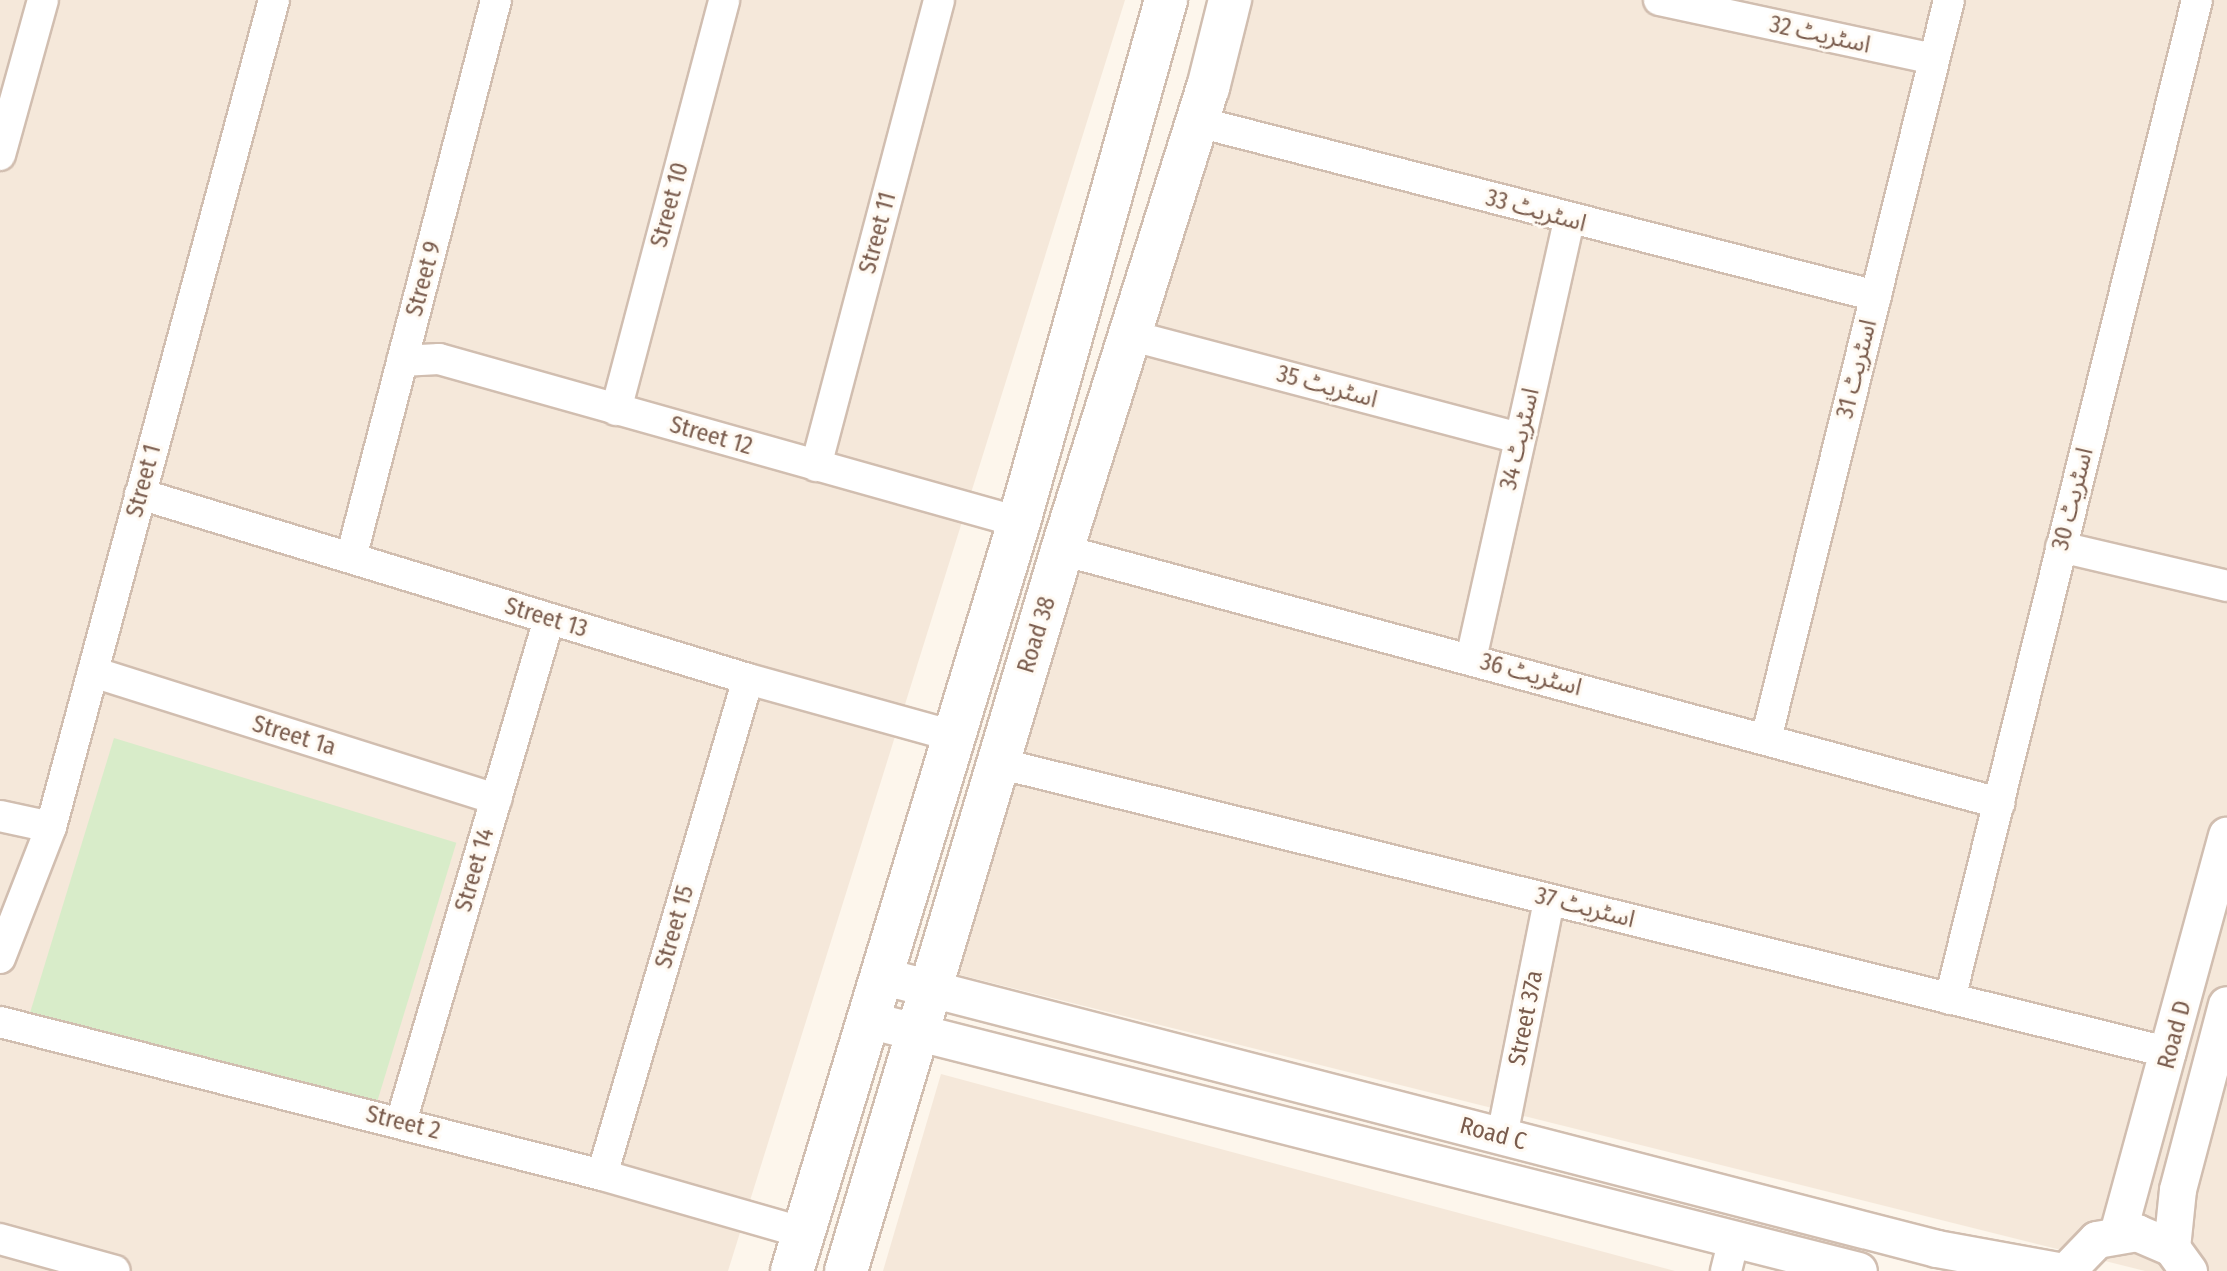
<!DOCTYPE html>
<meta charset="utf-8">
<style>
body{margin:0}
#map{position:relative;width:2227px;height:1271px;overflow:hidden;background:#fdf6ec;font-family:"Fira Sans Condensed","Noto Sans Arabic",sans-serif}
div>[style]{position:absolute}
.residential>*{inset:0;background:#f5e8da}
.green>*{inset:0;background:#d8ecc9;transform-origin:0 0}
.roads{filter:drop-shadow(2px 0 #d1beb0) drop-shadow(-2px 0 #d1beb0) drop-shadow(0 2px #d1beb0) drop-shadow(0 -2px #d1beb0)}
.minor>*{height:30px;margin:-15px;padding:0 15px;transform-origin:15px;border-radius:15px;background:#fff}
.tertiary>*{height:36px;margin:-18px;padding:0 18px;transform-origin:18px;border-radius:18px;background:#fff}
.secondary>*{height:42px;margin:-21px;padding:0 21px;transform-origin:21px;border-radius:21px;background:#fff}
span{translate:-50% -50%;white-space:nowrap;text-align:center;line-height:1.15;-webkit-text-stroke:6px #fffaf3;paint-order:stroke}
.street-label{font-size:24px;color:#7a5c4d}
</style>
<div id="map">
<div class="residential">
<i style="clip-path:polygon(0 0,1125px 0,728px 1271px,0 1271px)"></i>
<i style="clip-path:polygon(1225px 0,2227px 0,2227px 1271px,2145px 1271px,956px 974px)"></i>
<i style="clip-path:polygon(941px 1074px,1675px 1271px,883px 1271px)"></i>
</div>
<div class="green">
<i style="left:114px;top:738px;width:358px;height:288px;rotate:17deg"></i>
</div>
<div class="roads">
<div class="minor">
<i style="left:1659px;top:0;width:281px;rotate:12.1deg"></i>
<i style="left:1198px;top:122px;width:700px;rotate:14.39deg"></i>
<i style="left:0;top:155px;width:161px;rotate:-74.5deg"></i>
<i style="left:1133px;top:336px;width:400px;rotate:14.8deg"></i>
<i style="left:402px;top:361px;width:37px;rotate:-3deg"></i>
<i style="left:439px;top:359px;width:602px;rotate:15.7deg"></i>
<i style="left:616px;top:410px;width:424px;rotate:-75.2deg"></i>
<i style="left:816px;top:466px;width:482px;rotate:-75.2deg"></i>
<i style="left:140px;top:494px;width:636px;rotate:16.92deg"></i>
<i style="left:748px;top:679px;width:214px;rotate:15.5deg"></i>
<i style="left:2061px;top:547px;width:171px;rotate:13.2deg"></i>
<i style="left:1062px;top:550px;width:971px;rotate:15.11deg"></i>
<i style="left:351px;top:558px;width:577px;rotate:-75.43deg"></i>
<i style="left:1471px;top:659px;width:451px;rotate:-77.4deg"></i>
<i style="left:93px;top:672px;width:423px;rotate:17.5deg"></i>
<i style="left:1766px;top:739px;width:761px;rotate:-76.09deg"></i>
<i style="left:998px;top:763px;width:1208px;rotate:13.89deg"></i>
<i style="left:0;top:816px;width:52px;rotate:12.2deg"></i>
<i style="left:0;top:958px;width:141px;rotate:-68.7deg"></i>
<i style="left:51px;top:827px;width:857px;rotate:-74.91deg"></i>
<i style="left:1950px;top:999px;width:1029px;rotate:-76.11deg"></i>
<i style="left:0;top:1022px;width:621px;rotate:14.26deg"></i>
<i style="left:602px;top:1175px;width:210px;rotate:16deg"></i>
<i style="left:401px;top:1122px;width:524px;rotate:-73.6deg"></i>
<i style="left:1502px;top:1136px;width:241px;rotate:-78.7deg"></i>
<i style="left:602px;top:1175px;width:517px;rotate:-73.6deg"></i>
<i style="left:0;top:1239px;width:119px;rotate:15.5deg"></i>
<i style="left:1726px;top:1271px;width:32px;rotate:-76deg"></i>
</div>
<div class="tertiary">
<i style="left:881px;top:976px;width:1091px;rotate:14.49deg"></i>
<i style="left:1937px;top:1249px;width:123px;rotate:10.3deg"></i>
<i style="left:868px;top:1020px;width:1022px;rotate:14.21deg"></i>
<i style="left:2118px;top:1234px;width:413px;rotate:-74.7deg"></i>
<i style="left:2172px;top:1248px;width:58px;rotate:-84.1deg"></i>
<i style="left:2178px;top:1190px;width:191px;rotate:-75.2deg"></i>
<i style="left:2067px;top:1271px;width:43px;rotate:-45.9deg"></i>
<i style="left:2097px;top:1240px;width:41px;rotate:-9.9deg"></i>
<i style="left:2137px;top:1233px;width:38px;rotate:23deg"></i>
<i style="left:2172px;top:1248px;width:29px;rotate:54deg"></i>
</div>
<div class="secondary">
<i style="left:792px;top:1271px;width:783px;rotate:-73.14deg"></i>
<i style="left:1019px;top:522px;width:542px;rotate:-74.27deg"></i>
<i style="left:846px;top:1271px;width:753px;rotate:-73.32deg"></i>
<i style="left:1062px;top:550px;width:485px;rotate:-72.5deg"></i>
<i style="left:1208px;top:88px;width:91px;rotate:-76deg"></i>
</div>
</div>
<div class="street-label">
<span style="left:1820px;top:35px;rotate:12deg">اسٹریٹ 32</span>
<span style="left:670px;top:205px;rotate:-75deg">Street 10</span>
<span style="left:1536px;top:211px;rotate:15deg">اسٹریٹ 33</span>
<span style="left:878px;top:233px;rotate:-75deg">Street 11</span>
<span style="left:424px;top:279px;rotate:-75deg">Street 9</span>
<span style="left:1857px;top:369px;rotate:-76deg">اسٹریٹ 31</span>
<span style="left:1327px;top:387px;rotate:15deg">اسٹریٹ 35</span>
<span style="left:711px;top:436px;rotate:16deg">Street 12</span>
<span style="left:1520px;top:439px;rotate:-77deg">اسٹریٹ 34</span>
<span style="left:144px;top:481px;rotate:-75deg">Street 1</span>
<span style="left:2073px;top:499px;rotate:-76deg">اسٹریٹ 30</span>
<span style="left:546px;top:618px;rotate:17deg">Street 13</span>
<span style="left:1037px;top:635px;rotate:-73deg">Road 38</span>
<span style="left:1531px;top:675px;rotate:15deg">اسٹریٹ 36</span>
<span style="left:294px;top:736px;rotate:17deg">Street 1a</span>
<span style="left:475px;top:870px;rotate:-74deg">Street 14</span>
<span style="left:1585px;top:908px;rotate:14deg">اسٹریٹ 37</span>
<span style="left:675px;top:927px;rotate:-74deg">Street 15</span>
<span style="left:1526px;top:1018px;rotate:-79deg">Street 37a</span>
<span style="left:2175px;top:1035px;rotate:-75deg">Road D</span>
<span style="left:403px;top:1123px;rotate:14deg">Street 2</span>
<span style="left:1493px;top:1134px;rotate:15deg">Road C</span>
</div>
</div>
